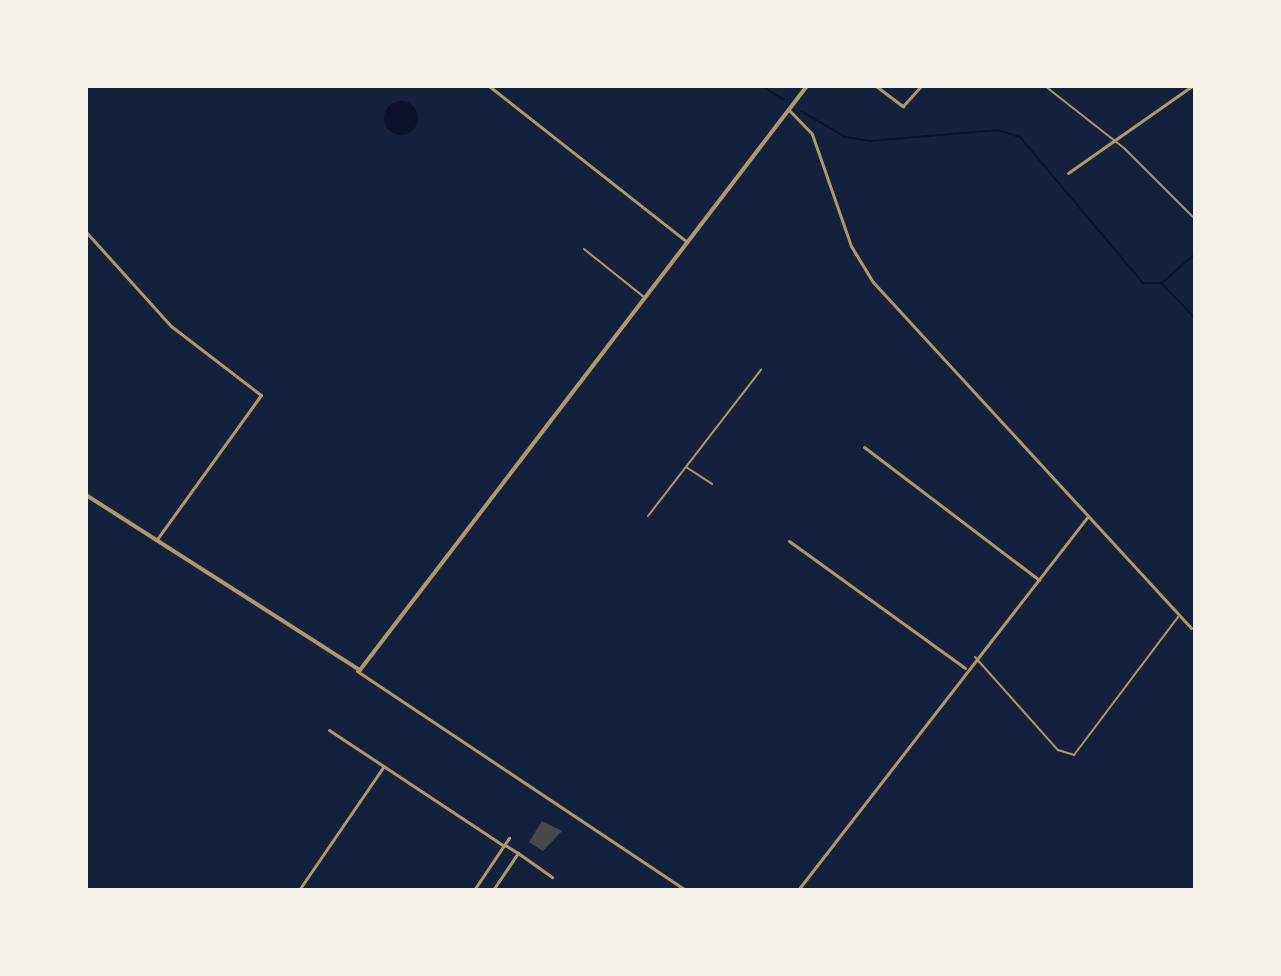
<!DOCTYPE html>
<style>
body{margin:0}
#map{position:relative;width:1281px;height:976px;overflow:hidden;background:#14213d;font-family:Spectral,serif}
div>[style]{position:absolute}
.water>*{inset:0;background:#0b132b}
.round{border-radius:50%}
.stream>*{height:2px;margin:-1px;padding:0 1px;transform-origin:1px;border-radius:1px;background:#0b132b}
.building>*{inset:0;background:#48494c}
.service>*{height:2px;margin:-1px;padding:0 1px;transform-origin:1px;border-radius:1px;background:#b1986c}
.pedestrian>*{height:3px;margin:-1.5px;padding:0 1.5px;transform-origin:1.5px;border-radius:1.5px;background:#b1986c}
.minor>*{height:3px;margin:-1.5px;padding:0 1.5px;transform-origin:1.5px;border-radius:1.5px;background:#b1986c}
.tertiary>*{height:4px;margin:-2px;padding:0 2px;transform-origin:2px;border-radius:2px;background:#b1986c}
span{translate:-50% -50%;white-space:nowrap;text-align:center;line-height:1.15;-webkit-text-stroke:7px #f6f1e7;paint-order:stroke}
.frame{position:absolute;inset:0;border:88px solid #f6f1e7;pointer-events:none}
</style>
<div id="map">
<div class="water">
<i class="round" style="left:384px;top:101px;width:34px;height:34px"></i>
</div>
<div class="stream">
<i style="left:762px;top:86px;width:25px;rotate:32deg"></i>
<i style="left:801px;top:111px;width:51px;rotate:30.6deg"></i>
<i style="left:845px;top:137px;width:26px;rotate:9deg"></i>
<i style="left:871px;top:141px;width:127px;rotate:-5deg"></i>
<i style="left:998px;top:130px;width:23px;rotate:18deg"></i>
<i style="left:1020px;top:137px;width:191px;rotate:49.9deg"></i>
<i style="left:1143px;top:283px;width:18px"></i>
<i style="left:1161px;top:283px;width:49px;rotate:45.8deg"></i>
<i style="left:1163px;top:282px;width:43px;rotate:-41.2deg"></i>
</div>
<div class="building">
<i style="clip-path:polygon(542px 821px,562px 831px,543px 851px,529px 842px)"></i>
</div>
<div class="service">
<i style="left:1045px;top:86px;width:102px;rotate:38.2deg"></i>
<i style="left:1125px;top:149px;width:96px;rotate:45deg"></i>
<i style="left:584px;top:249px;width:77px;rotate:38.7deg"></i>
<i style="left:686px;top:467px;width:31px;rotate:33deg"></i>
<i style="left:648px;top:516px;width:185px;rotate:-52.3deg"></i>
<i style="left:975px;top:657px;width:125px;rotate:48.3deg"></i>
<i style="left:1058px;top:750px;width:17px;rotate:17deg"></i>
<i style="left:1074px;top:755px;width:173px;rotate:-53deg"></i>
</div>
<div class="pedestrian">
<i style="left:329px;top:730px;width:210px;rotate:33.5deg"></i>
<i style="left:505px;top:845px;width:15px;rotate:32deg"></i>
<i style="left:299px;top:890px;width:150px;rotate:-55.6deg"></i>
<i style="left:474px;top:890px;width:63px;rotate:-56.1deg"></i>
<i style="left:493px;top:890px;width:45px;rotate:-56deg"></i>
<i style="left:518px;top:853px;width:42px;rotate:35.2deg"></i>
</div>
<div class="minor">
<i style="left:489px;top:86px;width:252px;rotate:38.2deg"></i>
<i style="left:876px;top:86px;width:34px;rotate:37deg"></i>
<i style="left:903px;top:106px;width:27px;rotate:-48deg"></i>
<i style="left:789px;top:110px;width:33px;rotate:46deg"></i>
<i style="left:812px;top:134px;width:119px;rotate:70.8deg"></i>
<i style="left:851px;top:246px;width:42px;rotate:58.6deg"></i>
<i style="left:873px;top:282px;width:470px;rotate:47.4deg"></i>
<i style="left:1068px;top:173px;width:151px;rotate:-35.1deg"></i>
<i style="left:86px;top:232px;width:127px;rotate:47.9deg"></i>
<i style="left:171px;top:326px;width:113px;rotate:37.5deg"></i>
<i style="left:261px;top:395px;width:178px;rotate:125.8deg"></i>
<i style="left:864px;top:447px;width:220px;rotate:37.2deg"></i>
<i style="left:789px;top:541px;width:217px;rotate:35.8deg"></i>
<i style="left:357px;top:671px;width:394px;rotate:33.7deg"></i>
<i style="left:798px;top:890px;width:472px;rotate:-52.2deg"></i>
</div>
<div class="tertiary">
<i style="left:86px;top:495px;width:325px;rotate:32.6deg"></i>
<i style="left:360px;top:670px;width:735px;rotate:-52.57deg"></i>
</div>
<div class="frame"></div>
</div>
